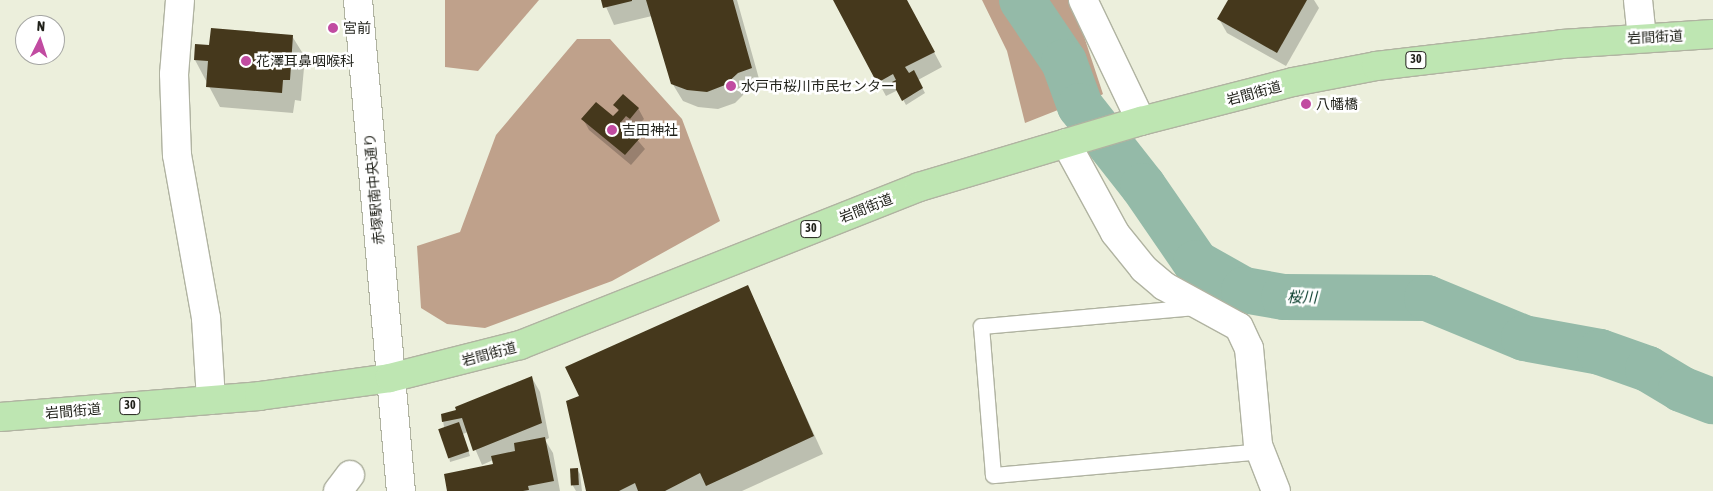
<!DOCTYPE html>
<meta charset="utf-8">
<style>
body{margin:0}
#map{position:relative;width:1713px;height:491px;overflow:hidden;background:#ecefdc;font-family:"Asap Condensed","Noto Sans JP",sans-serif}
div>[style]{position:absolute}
.forest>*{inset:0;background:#bfa18b}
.shadow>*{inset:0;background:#0003}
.river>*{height:46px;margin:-23px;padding:0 23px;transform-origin:23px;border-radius:23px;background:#94baa8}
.building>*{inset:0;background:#45381c;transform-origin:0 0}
.roads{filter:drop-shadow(1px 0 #b0b3a1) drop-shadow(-1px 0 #b0b3a1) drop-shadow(0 1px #b0b3a1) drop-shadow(0 -1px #b0b3a1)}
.service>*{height:15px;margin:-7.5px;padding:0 7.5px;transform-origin:7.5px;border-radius:7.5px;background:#fff}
.minor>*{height:28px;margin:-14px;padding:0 14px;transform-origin:14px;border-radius:14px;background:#fff}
.tertiary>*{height:28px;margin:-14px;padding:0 14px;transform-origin:14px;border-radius:14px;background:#fff}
.primary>*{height:28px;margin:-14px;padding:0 14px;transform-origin:14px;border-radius:14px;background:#bee6b2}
.dots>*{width:14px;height:14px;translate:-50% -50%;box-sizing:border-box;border:2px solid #fff;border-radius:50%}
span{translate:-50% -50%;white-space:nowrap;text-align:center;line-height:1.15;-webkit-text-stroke:5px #fff;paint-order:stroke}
.shield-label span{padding:1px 4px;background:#fff;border:1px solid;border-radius:4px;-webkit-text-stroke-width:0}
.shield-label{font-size:12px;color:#1f2019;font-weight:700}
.poi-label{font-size:14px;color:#1f2019}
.left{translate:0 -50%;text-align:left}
.street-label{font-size:14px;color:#1f2019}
.water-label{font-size:15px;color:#023827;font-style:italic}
.north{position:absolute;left:15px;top:15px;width:50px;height:50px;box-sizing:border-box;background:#fff;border:1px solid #a5a6a3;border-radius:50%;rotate:4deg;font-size:14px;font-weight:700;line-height:20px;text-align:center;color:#1f2019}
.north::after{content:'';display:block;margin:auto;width:18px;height:22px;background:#c14ba1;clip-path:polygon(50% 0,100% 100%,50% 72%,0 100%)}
</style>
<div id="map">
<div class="forest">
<i style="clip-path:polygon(445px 0,539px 0,478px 71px,445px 67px)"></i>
<i style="clip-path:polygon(982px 0,1004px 0,1021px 38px,1048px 69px,1063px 108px,1025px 123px,1007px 51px)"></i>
<i style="clip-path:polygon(1039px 0,1072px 0,1103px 94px,1095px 99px,1058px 26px)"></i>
<i style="clip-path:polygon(577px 39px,610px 39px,682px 119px,720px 221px,612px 281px,485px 328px,447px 324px,421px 308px,417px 246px,460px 232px,496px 135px)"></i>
</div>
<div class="shadow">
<i style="clip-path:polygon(603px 0,737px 0,761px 86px,748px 90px,735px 103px,718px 109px,698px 107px,683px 101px,672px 83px,652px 16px,614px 25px)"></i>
<i style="clip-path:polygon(834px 0,906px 0,942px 67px,918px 80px,925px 93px,906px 105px,898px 90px,886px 96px)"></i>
<i style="clip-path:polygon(1229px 0,1314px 0,1319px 8px,1286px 66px,1227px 33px,1219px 19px)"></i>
<i style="clip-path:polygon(292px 36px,305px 57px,301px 101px,295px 100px,293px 113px,220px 107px,195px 60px,210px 47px)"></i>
<i style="clip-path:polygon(615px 105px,638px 108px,644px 119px,636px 128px,632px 126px,629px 130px,645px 149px,631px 165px,589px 130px,583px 119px,613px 118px,619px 112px)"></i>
<i style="clip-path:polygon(747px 287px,823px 454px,742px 491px,588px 491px,580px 396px)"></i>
<i style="clip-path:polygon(532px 378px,540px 392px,549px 438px,545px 440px,553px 453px,560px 491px,448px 491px,494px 465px,493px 460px,482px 465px,468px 432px,463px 434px,470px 456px,450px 462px,443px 421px,457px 411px)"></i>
<i style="clip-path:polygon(577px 469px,580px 474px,582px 491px,576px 491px,573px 486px)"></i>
</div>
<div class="river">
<i style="left:1022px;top:0;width:75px;rotate:55.9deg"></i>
<i style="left:1064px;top:62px;width:47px;rotate:70deg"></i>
<i style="left:1080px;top:106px;width:102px;rotate:51.8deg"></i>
<i style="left:1143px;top:186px;width:93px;rotate:55.5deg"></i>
<i style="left:1196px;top:263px;width:55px;rotate:29.4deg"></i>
<i style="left:1244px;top:290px;width:41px;rotate:9.9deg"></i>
<i style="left:1284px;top:297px;width:143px;rotate:0.4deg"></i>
<i style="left:1427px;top:298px;width:105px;rotate:22.4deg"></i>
<i style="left:1524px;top:338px;width:77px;rotate:10.4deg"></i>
<i style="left:1600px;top:352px;width:51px;rotate:19.5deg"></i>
<i style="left:1648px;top:369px;width:39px;rotate:31deg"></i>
<i style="left:1681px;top:389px;width:34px;rotate:21deg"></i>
</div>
<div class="building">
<i style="clip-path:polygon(601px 0,632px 0,632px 1px,603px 8px)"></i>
<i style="clip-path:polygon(646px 0,733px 0,752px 68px,738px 73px,725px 85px,707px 92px,687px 90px,671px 84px)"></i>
<i style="clip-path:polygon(833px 0,907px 0,935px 52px,905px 67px,909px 73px,914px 70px,923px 88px,902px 101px,892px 82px,896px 80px,893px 74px,877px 83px)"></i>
<i style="clip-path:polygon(1228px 0,1307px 0,1277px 53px,1217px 19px)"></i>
<i style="clip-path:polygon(211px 28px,293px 35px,290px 80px,283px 80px,282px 93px,206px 87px,208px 61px,194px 60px,195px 44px,209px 45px)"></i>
<i style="clip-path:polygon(623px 94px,639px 108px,630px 119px,626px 116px,621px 122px,640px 138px,625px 155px,581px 119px,596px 102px,613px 116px,619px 110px,613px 105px)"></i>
<i style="clip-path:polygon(748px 285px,814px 436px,706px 486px,700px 473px,665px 491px,638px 491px,635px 483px,619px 491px,586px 491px,566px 401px,579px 396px,565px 367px)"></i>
<i style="clip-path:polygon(532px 376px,542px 423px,473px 451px,462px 418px,442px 422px,441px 414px,456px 410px,455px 407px)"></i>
<i style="left:459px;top:422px;width:31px;height:22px;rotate:71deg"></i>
<i style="clip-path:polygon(545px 437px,554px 481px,528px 486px,529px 490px,523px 491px,447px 491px,444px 474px,493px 464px,491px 456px,515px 451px,514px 443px)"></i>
<i style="left:578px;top:468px;width:17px;height:8px;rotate:87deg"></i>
</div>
<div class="roads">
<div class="service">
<i style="left:1196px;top:307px;width:216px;rotate:174.9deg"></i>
<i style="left:981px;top:326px;width:149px;rotate:85.4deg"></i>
<i style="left:993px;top:475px;width:269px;rotate:-5.1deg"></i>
</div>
<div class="minor">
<i style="left:180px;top:0;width:74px;rotate:94.6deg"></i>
<i style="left:174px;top:74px;width:81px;rotate:87.9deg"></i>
<i style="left:177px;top:155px;width:166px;rotate:79.9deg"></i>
<i style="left:206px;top:318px;width:82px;rotate:86.5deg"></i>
<i style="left:1083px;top:0;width:134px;rotate:64.4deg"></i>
<i style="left:1638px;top:0;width:37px;rotate:84deg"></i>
<i style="left:1066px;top:143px;width:102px;rotate:61.4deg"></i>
<i style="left:1115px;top:233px;width:46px;rotate:51.1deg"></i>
<i style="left:1144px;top:269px;width:26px;rotate:40deg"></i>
<i style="left:1164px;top:286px;width:85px;rotate:28.7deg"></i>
<i style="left:1239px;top:327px;width:23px;rotate:65deg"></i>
<i style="left:1249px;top:348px;width:97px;rotate:84.7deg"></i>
<i style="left:1258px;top:445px;width:49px;rotate:68.6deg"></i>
<i style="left:338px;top:491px;width:20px;rotate:-53deg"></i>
</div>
<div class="tertiary">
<i style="left:358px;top:0;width:493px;rotate:85deg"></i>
</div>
<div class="primary">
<i style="left:0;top:417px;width:260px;rotate:-4.6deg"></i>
<i style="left:259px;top:396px;width:132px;rotate:-7.8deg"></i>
<i style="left:390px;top:378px;width:134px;rotate:-14.2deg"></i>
<i style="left:520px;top:345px;width:429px;rotate:-21.6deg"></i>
<i style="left:919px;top:187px;width:232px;rotate:-16.6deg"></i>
<i style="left:1141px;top:121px;width:157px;rotate:-14.4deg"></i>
<i style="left:1293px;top:82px;width:85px;rotate:-10.9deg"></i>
<i style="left:1376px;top:66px;width:187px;rotate:-6.7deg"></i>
<i style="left:1562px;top:44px;width:151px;rotate:-3.8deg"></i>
</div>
</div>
<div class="dots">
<i style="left:333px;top:28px;background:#c14ba1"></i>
<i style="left:246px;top:61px;background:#c14ba1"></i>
<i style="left:731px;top:86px;background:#c14ba1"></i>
<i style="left:1306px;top:104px;background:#c14ba1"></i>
<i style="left:612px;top:130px;background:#c14ba1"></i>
</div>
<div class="shield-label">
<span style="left:1416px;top:60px">30</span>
<span style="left:811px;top:229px">30</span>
<span style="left:130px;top:406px">30</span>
</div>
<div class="poi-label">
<span class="left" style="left:343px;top:28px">宮前</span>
<span class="left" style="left:256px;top:61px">花澤耳鼻咽喉科</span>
<span class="left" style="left:741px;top:86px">水戸市桜川市民センター</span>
<span class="left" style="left:1316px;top:104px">八幡橋</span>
<span class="left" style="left:622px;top:130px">吉田神社</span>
</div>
<div class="street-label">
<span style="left:1655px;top:37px;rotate:-3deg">岩間街道</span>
<span style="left:1254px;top:93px;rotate:-15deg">岩間街道</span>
<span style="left:374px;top:189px;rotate:-95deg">赤塚駅南中央通り</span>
<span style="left:866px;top:208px;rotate:-21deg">岩間街道</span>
<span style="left:489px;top:354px;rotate:-15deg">岩間街道</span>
<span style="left:73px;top:411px;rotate:-5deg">岩間街道</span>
</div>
<div class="water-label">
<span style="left:1302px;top:297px;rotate:1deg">桜川</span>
</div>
<div class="north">N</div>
</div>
